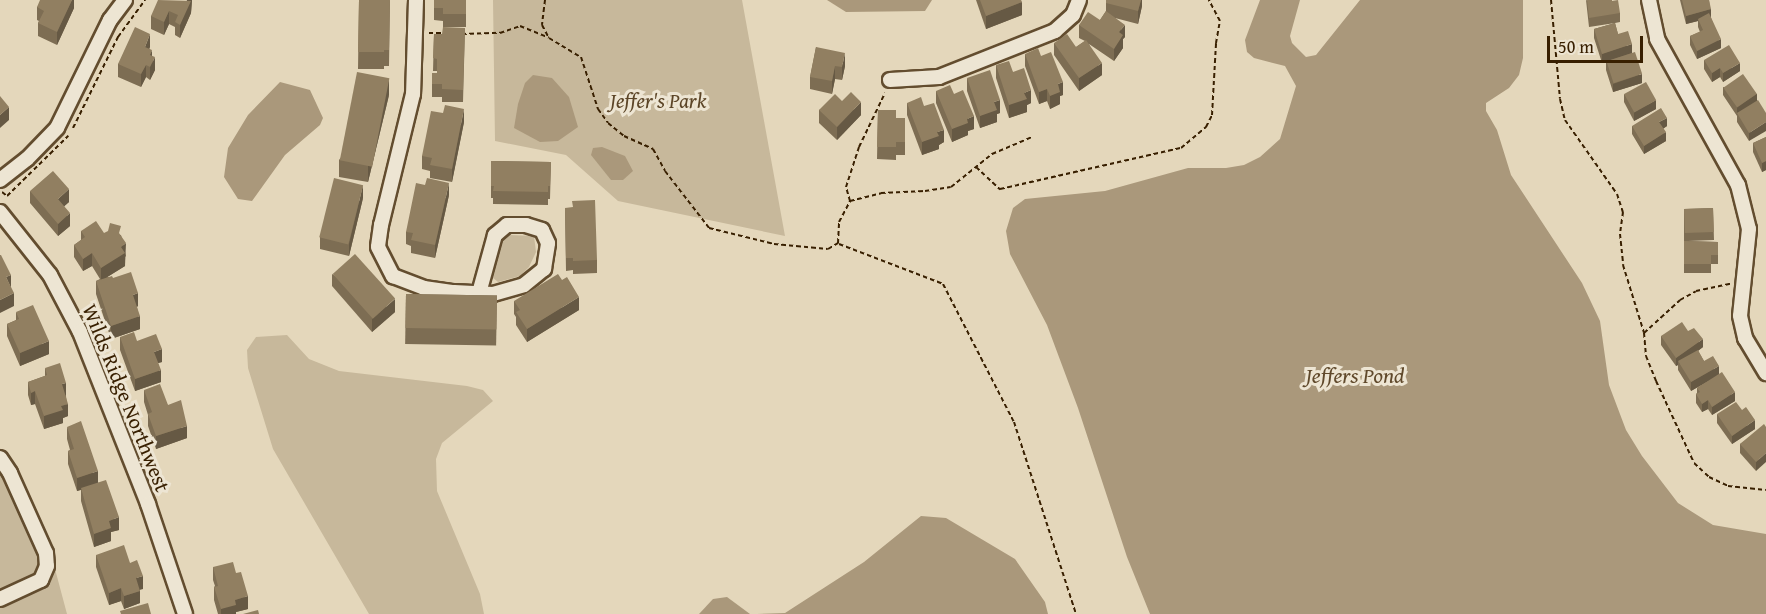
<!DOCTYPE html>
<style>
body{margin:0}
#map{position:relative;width:1766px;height:614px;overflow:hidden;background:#e4d7bb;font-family:"Gentium Book Plus",serif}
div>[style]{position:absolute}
.green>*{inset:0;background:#c7b89b}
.water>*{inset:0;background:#aa987b}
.path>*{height:2px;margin-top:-1px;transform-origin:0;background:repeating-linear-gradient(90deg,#381f00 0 4.5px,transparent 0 7.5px)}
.roads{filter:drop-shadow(2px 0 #634d2f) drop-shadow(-2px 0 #634d2f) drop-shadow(0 2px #634d2f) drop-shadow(0 -2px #634d2f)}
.minor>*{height:14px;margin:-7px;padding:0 7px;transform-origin:7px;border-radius:7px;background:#ede5d3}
.wall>*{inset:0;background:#7d6d53;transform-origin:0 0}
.shaded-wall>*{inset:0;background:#665944}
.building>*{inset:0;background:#917f61;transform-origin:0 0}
span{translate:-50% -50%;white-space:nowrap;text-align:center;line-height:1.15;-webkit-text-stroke:6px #ede5d3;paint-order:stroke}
.park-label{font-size:21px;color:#5c4527;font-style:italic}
.street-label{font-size:21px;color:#381f00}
.water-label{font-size:22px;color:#60492b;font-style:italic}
.scale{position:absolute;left:1547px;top:36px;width:96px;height:27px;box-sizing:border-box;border:3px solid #381f00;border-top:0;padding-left:8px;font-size:18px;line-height:21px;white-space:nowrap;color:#381f00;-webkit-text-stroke:4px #ede5d3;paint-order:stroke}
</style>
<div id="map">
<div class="green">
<i style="clip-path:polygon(493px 0,742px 0,785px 236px,618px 201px,566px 155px,495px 141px)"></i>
<i style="clip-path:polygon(510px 235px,534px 236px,536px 252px,529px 267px,520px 276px,498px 282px,492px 277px,502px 237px)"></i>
<i style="clip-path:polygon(287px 335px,309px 359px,339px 371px,467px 386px,483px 390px,493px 401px,442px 443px,436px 459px,437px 491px,480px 594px,484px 614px,369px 614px,273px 449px,248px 368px,247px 350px,256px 337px)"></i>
<i style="clip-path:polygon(0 448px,51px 554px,67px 614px,0 614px)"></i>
</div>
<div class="water">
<i style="clip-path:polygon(827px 0,932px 0,925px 11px,846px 12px)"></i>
<i style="clip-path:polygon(1260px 0,1300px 0,1290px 36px,1292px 43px,1306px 57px,1316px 55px,1360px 0,1523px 0,1523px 58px,1519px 75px,1509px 88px,1486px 103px,1486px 111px,1497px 130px,1511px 175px,1582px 283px,1600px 321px,1609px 385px,1626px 430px,1642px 456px,1678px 503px,1713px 525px,1766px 534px,1766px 614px,1150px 614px,1127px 557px,1078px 408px,1047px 325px,1010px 254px,1006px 231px,1013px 208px,1025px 199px,1105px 191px,1188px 168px,1226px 168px,1244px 165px,1260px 157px,1280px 139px,1296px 86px,1285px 66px,1254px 58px,1247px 52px,1245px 40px)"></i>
<i style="clip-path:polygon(533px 75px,552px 78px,569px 97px,578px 127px,558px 141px,540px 142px,514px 128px,518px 104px,525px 83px)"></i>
<i style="clip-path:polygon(280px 82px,310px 90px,323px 118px,320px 125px,285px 155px,252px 201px,238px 199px,224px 177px,228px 148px,248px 115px)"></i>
<i style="clip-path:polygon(602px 147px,625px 156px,633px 171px,623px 180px,611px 180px,591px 155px,593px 148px)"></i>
<i style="clip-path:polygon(921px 516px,946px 518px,1015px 559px,1045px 602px,1048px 614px,757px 614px,785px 613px,864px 562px)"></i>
<i style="clip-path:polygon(727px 597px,750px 614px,699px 614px,713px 599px)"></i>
</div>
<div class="path">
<i style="left:545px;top:0;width:25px;rotate:97deg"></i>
<i style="left:542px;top:25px;width:15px;rotate:62deg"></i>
<i style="left:549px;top:38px;width:37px;rotate:31deg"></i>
<i style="left:581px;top:57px;width:55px;rotate:71.9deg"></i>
<i style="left:598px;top:109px;width:17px;rotate:54deg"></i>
<i style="left:608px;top:123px;width:21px;rotate:39deg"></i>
<i style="left:624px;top:136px;width:32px;rotate:24deg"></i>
<i style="left:653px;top:149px;width:25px;rotate:61deg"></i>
<i style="left:665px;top:171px;width:72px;rotate:52.3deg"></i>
<i style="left:709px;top:228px;width:67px;rotate:13.8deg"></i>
<i style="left:774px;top:244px;width:54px;rotate:5.3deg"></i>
<i style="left:828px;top:249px;width:12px;rotate:-31deg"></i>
<i style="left:838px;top:243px;width:21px;rotate:-87deg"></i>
<i style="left:839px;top:222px;width:24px;rotate:-62deg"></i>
<i style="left:850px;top:201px;width:32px;rotate:-14deg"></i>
<i style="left:881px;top:193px;width:44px;rotate:-2.6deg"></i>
<i style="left:925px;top:191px;width:26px;rotate:-9deg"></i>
<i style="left:951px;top:187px;width:53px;rotate:-38.8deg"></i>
<i style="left:992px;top:154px;width:43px;rotate:-23deg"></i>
<i style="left:1551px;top:0;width:99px;rotate:84.8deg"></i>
<i style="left:1560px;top:99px;width:22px;rotate:77deg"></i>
<i style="left:1565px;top:120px;width:90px;rotate:54.9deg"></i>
<i style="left:1617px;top:194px;width:19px;rotate:72deg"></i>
<i style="left:1623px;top:212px;width:22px;rotate:98deg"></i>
<i style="left:1620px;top:234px;width:31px;rotate:84deg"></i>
<i style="left:1623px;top:265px;width:71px;rotate:72.8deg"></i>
<i style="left:1644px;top:333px;width:23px;rotate:85deg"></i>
<i style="left:1646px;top:356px;width:27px;rotate:68deg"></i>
<i style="left:1656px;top:381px;width:90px;rotate:65.1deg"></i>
<i style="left:1694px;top:463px;width:21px;rotate:43deg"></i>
<i style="left:1709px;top:477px;width:21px;rotate:25deg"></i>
<i style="left:1728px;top:486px;width:38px;rotate:6deg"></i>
<i style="left:429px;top:33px;width:15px"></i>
<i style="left:462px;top:34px;width:38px;rotate:-2deg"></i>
<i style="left:500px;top:33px;width:21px;rotate:-19deg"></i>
<i style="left:520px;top:26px;width:31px;rotate:22deg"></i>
<i style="left:73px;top:128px;width:102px;rotate:-63.7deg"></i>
<i style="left:118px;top:37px;width:46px;rotate:-53.9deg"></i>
<i style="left:976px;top:167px;width:33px;rotate:43deg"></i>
<i style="left:1000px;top:189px;width:186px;rotate:-12.8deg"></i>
<i style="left:1181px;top:148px;width:33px;rotate:-40deg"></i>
<i style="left:1206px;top:127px;width:13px;rotate:-63deg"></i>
<i style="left:1212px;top:115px;width:72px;rotate:-86.8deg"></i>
<i style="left:1216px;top:43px;width:22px;rotate:-80deg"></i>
<i style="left:1220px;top:21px;width:24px;rotate:-118deg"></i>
<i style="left:2px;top:192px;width:6px;rotate:39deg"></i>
<i style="left:7px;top:196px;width:86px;rotate:-44.5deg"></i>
<i style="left:850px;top:201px;width:15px;rotate:-106deg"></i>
<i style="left:846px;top:187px;width:42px;rotate:-72deg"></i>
<i style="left:859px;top:147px;width:60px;rotate:-64.3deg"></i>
<i style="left:839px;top:244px;width:111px;rotate:21deg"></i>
<i style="left:943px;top:284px;width:155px;rotate:62.8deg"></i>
<i style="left:1014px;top:422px;width:202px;rotate:72.1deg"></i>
<i style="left:1644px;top:333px;width:49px;rotate:-42.5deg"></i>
<i style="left:1680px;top:300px;width:18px;rotate:-29deg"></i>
<i style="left:1696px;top:291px;width:35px;rotate:-12deg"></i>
</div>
<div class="roads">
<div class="minor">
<i style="left:416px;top:0;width:94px;rotate:91.8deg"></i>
<i style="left:413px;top:94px;width:135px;rotate:103.7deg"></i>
<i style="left:381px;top:225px;width:22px;rotate:98deg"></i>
<i style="left:378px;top:247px;width:33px;rotate:63deg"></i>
<i style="left:393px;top:276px;width:33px;rotate:21deg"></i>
<i style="left:424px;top:288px;width:30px;rotate:8deg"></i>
<i style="left:454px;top:292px;width:39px;rotate:3deg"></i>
<i style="left:493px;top:294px;width:32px;rotate:-16deg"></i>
<i style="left:524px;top:285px;width:26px;rotate:-39deg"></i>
<i style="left:544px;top:269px;width:26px;rotate:-81deg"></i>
<i style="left:548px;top:243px;width:14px;rotate:-115deg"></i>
<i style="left:542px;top:230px;width:17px;rotate:-163deg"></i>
<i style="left:526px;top:225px;width:19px;rotate:180deg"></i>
<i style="left:507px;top:225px;width:16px;rotate:140deg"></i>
<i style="left:495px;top:235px;width:60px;rotate:105.4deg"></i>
<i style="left:1649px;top:0;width:40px;rotate:78deg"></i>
<i style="left:1657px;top:39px;width:167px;rotate:61deg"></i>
<i style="left:1738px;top:185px;width:45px;rotate:76deg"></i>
<i style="left:1749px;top:229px;width:87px;rotate:95.9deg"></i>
<i style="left:1740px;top:316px;width:23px;rotate:77deg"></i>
<i style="left:1745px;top:338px;width:41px;rotate:59deg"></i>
<i style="left:890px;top:80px;width:49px;rotate:-3.5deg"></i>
<i style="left:939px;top:77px;width:125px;rotate:-21.6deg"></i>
<i style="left:1055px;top:31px;width:24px;rotate:-42deg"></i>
<i style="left:1073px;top:15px;width:16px;rotate:-68deg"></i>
<i style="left:0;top:180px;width:34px;rotate:-38deg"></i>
<i style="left:27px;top:159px;width:43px;rotate:-45.9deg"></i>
<i style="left:57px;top:128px;width:120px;rotate:-63.9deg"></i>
<i style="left:110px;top:20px;width:25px;rotate:-53deg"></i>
<i style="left:0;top:212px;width:80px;rotate:51.6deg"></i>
<i style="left:50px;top:275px;width:64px;rotate:62.2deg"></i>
<i style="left:80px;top:332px;width:185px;rotate:68.4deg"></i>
<i style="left:148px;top:504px;width:116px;rotate:71.4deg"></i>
<i style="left:0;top:458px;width:18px;rotate:56deg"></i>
<i style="left:10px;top:473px;width:88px;rotate:65.8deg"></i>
<i style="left:46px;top:553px;width:13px;rotate:86deg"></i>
<i style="left:47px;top:566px;width:15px;rotate:113deg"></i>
<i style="left:41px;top:580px;width:45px;rotate:155.1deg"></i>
</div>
</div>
<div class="wall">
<i style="clip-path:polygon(74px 0,74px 8px,57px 45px,38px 36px,38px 23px,39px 21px,37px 20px,37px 7px)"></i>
<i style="clip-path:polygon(192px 0,191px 13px,180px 38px,175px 35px,175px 27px,169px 24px,164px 35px,151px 29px,151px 16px)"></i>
<i style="clip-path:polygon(359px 0,390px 0,389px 66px,384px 66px,384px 69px,358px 69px)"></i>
<i style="clip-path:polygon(434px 0,466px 0,466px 27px,443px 27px,443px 21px,434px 20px)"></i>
<i style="clip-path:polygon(976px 0,1021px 0,1022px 15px,986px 29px)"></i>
<i style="clip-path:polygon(1142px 0,1142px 6px,1138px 24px,1115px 18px,1125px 37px,1123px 39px,1123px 48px,1114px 61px,1089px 44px,1102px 75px,1079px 91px,1054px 55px,1054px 43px,1076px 47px,1085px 41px,1079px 38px,1079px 25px,1100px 20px,1106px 11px,1106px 3px)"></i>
<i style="clip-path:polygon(1586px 0,1620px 13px,1620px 22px,1615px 23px,1618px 34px,1632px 53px,1642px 83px,1613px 92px,1606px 70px,1606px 61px,1602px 63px,1594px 38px,1594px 29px,1615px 23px,1589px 27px)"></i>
<i style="clip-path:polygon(1680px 0,1709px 0,1711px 18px,1721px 48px,1697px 59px,1690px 45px,1690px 36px,1700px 32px,1698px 27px,1698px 21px,1686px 24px)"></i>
<i style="clip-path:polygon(465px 28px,463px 102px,442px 102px,442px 97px,432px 97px,432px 73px,437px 73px,437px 71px,433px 71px,434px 34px,442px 34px)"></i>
<i style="clip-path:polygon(150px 47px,149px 49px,152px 56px,155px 70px,150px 80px,146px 77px,141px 87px,118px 77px,118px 64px)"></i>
<i style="clip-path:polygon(816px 47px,845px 66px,842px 80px,835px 79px,832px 94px,810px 89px,810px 77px)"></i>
<i style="clip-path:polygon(1025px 54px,1041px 56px,1063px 95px,1060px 96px,1060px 104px,1050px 109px,1047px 101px,1039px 104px,1025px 66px)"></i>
<i style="clip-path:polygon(1704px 60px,1740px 71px,1723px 82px,1720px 77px,1712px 82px,1704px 69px)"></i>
<i style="clip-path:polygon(996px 65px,1013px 72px,1031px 103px,1027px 105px,1027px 112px,1009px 118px,996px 78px)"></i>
<i style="clip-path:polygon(967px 78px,1000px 113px,997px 114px,997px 122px,980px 128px,967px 91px)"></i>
<i style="clip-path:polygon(1723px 87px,1757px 94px,1749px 141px,1737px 122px,1737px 116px,1723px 95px)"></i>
<i style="clip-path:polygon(936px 91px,954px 94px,974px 129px,968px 131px,968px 135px,952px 142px,936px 103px)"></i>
<i style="clip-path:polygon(1624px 94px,1656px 109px,1634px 121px,1624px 102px)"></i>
<i style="clip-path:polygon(389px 95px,368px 182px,339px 177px,339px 160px)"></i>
<i style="clip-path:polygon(842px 101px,861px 115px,837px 140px,819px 123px,819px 110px)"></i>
<i style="clip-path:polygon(907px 103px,924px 106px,944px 142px,939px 145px,939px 149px,922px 155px,907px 115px)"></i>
<i style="clip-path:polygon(878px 110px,896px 118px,905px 118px,905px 155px,896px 155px,896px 160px,877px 159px)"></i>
<i style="clip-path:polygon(464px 122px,452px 182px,430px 178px,430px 171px,422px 169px,422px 156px)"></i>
<i style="clip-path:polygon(1632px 126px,1667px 126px,1663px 129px,1666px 141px,1644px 154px,1632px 134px)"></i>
<i style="clip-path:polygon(1766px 137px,1766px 170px,1762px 172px,1753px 152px,1753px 143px)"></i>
<i style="clip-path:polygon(491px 161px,551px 162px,550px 199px,548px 199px,548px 205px,493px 204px,493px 198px,491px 198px)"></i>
<i style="clip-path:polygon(30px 191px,69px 202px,64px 206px,70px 226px,58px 236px,30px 203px)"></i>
<i style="clip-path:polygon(449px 195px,435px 258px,411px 253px,411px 246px,406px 244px,406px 232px)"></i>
<i style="clip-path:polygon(363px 198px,349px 256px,320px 249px,320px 237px)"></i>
<i style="clip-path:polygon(565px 208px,597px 260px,597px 273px,573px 274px,573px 270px,566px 271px)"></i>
<i style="clip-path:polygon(1713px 208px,1714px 240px,1688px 241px,1718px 242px,1718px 264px,1711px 264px,1711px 273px,1684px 273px,1684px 209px)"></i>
<i style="clip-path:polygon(81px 231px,121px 235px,126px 256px,125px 257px,125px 266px,107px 277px,113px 278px,138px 306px,137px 307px,140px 329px,111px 339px,96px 294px,96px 281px,100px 279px,92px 266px,83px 271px,74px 257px,74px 245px,81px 240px)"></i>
<i style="clip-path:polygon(332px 274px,395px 312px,372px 332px,332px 286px)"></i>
<i style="left:406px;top:294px;width:91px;height:50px;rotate:1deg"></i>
<i style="clip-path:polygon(514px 301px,579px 310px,527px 342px,516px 325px,516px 317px,514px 314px)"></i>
<i style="clip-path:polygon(16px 312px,49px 354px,20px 366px,7px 336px,7px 324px,16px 320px)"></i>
<i style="clip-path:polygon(1688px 331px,1703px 347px,1698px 351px,1704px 361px,1719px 374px,1735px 401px,1712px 415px,1708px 409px,1702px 412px,1696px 403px,1696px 394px,1697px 393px,1697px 388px,1713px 378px,1691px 391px,1678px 370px,1678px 365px,1676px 366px,1661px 345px,1661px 336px)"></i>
<i style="clip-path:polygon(120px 337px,137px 341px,162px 362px,158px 363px,161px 382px,135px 391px,120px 350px)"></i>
<i style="clip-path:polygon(45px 368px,66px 395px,66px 396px,68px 416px,63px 418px,63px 423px,44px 429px,35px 404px,31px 405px,28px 395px,28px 382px,45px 376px)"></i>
<i style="clip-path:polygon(144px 390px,168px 405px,187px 438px,156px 449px,148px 426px,148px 415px,144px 402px)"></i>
<i style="clip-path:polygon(1717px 414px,1755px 429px,1732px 444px,1717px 423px)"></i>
<i style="clip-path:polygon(67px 427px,98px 482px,119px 530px,111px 532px,111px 541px,94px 547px,81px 501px,81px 490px,77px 491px,68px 464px,68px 451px,70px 450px,67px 439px)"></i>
<i style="clip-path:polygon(1766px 427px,1756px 471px,1740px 453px,1740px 444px)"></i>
<i style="clip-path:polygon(96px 555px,130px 563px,143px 589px,140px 589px,140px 603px,124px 609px,121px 601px,109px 605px,96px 567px)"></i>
<i style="clip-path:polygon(213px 567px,236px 573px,248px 609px,236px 612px,236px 614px,218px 614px,214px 600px,214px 587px,215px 586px,213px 580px)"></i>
</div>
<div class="shaded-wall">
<i style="clip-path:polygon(72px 0,74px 0,74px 8px,57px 45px,57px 32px)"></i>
<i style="clip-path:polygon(187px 0,192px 0,191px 13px,180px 38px,180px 25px)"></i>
<i style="clip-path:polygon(1141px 0,1142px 0,1142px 6px,1138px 24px,1138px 11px)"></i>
<i style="clip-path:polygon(1022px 2px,1022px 15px,986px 29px,986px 16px)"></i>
<i style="clip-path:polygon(1711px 9px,1711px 18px,1698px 19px,1698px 21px,1686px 24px,1686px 16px)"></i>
<i style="clip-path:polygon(169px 11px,169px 24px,164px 35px,164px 22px)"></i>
<i style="clip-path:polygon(1125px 25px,1125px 37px,1123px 39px,1123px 48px,1114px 61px,1114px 49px,1119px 32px)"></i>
<i style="clip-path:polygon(150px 34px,150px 47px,145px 59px,145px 47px)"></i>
<i style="clip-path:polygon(1721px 39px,1721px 48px,1697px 59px,1697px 51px)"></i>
<i style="clip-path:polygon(1632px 44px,1632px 53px,1602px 63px,1602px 54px)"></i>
<i style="clip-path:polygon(152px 50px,152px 63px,155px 57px,155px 70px,150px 80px,150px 55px)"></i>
<i style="clip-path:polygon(845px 53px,845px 66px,842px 80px,842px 67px)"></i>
<i style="clip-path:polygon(1102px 63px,1102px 75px,1079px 91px,1079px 78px)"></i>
<i style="clip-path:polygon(1740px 63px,1740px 71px,1723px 82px,1723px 73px)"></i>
<i style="clip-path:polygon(146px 65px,146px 77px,141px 87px,141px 74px)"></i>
<i style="clip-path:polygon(835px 66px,835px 79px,832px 94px,832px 81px)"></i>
<i style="clip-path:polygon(1720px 68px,1720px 77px,1712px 82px,1712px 73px)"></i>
<i style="clip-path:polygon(1642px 74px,1642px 83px,1613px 92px,1613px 84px)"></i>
<i style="clip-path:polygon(389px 78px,389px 95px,368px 182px,368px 166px)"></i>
<i style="clip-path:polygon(1063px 82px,1063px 95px,1060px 96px,1060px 104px,1050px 109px,1050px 96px,1058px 84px)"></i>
<i style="clip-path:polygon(1047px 89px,1047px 101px,1039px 104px,1039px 92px)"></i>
<i style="clip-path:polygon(1031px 90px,1031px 103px,1027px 105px,1027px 112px,1009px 118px,1009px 105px,1024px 93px)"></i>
<i style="clip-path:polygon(1757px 94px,1757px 103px,1737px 113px,1737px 116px,1737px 107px)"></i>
<i style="clip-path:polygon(1000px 100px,1000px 113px,997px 114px,997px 122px,980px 128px,980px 116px,994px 102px)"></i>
<i style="clip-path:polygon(1656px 100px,1656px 109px,1634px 121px,1634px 112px)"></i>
<i style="clip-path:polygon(861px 102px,861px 115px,837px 140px,837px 127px)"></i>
<i style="clip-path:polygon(9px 107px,9px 120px,0 128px,0 115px)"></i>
<i style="clip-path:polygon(464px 109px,464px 122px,452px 182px,452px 169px)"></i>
<i style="clip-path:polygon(974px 116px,974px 129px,968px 131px,968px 135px,952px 142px,952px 129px,967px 119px)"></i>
<i style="clip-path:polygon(1667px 118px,1667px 126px,1659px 131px,1659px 122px)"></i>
<i style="clip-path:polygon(1766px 122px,1766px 131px,1749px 141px,1749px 133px)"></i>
<i style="clip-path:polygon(944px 130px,944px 142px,939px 145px,939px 149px,922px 155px,922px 142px,937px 132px)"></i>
<i style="clip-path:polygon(1666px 132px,1666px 141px,1644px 154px,1644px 146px)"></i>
<i style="clip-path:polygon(1766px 161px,1766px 170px,1762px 172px,1762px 163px)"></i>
<i style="clip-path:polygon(449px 183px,449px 195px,435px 258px,435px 245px)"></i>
<i style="clip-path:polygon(363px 185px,363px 198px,349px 256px,349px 244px)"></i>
<i style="clip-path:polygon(69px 189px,69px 202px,58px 212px,58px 199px)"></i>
<i style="clip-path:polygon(70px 213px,70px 226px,58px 236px,58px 224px)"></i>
<i style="clip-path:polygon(126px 243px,125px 266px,101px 281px,101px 268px,121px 247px)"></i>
<i style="clip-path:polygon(92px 253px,92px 266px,83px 271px,83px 259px)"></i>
<i style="clip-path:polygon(11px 275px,11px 288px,6px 277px)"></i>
<i style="clip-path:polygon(14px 293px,14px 306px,0 313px,0 300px)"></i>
<i style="clip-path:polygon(138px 293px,138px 306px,133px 308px,133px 295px)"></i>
<i style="clip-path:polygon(579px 297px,579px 310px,527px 342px,527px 329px)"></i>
<i style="clip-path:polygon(395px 299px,395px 312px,372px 332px,372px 319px)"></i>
<i style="clip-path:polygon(140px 316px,140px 329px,111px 339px,111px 326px)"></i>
<i style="clip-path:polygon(1703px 339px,1703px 347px,1680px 364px,1678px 361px,1678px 365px,1676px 366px,1676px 358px)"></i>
<i style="clip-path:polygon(49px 341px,49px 354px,20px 366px,20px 353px)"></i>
<i style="clip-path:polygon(162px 349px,162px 362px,154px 364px,154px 352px)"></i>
<i style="clip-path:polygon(1719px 366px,1719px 375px,1691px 391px,1691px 382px)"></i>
<i style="clip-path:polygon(161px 370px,161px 382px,135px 391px,135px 379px)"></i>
<i style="clip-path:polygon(66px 383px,66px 395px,62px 397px,62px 384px)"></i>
<i style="clip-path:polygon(35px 391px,35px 404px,31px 405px,31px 393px)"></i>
<i style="clip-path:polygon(1735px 392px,1735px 401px,1712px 415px,1712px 407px)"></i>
<i style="clip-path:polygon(1708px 400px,1708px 409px,1702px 412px,1702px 404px)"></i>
<i style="clip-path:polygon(68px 404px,68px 416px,63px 418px,63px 423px,44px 429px,44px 416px,61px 406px)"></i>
<i style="clip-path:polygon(1755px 420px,1755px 429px,1732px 444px,1732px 436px)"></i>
<i style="clip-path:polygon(187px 426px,187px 438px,156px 449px,156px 436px)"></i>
<i style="clip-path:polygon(1766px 453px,1766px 462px,1756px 471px,1756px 462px)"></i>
<i style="clip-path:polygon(98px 471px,98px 484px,77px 491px,77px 478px)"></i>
<i style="clip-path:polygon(119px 517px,119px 530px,111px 532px,111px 541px,94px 547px,94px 534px,109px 521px)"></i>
<i style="clip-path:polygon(143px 576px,143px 589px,136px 591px,136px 578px)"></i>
<i style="clip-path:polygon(121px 588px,121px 601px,109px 605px,109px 593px)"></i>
<i style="clip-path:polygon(140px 591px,140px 603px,124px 609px,124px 596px)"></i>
<i style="clip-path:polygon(248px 596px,248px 609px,236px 612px,236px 614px,221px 614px,221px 609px,235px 600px)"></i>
</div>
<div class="building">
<i style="clip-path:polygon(40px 0,72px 0,57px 32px,38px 23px,44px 11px,37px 7px)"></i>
<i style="clip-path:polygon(158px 0,191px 1px,180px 25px,175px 22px,178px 15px,169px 11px,164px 22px,151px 16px)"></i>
<i style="clip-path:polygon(359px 0,390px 0,389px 50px,384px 50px,384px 52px,358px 52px)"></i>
<i style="clip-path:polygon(434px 0,466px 0,466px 14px,443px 14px,443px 8px,434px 8px)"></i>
<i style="clip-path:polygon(980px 0,1021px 0,1022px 2px,986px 16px)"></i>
<i style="clip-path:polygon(1106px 0,1141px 0,1138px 11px,1106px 3px)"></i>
<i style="clip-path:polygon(1587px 0,1612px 0,1612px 1px,1618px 0,1620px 13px,1589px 18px)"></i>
<i style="clip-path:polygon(1682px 0,1709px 0,1711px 9px,1686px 16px)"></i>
<i style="clip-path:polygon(1106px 11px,1125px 25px,1119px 32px,1123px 35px,1114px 49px,1079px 25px,1088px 12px,1100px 20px)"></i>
<i style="clip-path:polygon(1709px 13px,1721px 39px,1697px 51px,1690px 36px,1703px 30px,1698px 19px)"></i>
<i style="clip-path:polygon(1615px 23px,1618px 34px,1628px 31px,1632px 44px,1602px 54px,1594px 29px)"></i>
<i style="clip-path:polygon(135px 27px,150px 34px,145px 47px,152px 50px,150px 55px,155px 57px,150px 67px,146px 65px,141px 74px,118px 64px)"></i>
<i style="clip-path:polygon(443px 27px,465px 28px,463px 90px,442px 89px,442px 84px,432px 84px,432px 73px,437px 73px,437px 59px,433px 58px,434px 34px,442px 34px)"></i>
<i style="clip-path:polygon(1067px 34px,1076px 47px,1086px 40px,1102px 63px,1079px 78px,1054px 43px)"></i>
<i style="clip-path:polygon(1729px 45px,1740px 63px,1723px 73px,1720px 68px,1712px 73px,1704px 60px)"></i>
<i style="clip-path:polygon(816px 47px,845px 53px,842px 67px,835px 66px,832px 81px,810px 77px)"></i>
<i style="clip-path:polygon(1038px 48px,1041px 56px,1051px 52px,1063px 82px,1058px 84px,1060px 92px,1050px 96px,1047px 89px,1039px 92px,1025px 54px)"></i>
<i style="left:1635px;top:52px;width:23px;height:30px;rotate:72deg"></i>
<i style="clip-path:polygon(1009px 61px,1013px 72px,1024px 68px,1031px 90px,1024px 93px,1027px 99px,1009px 105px,996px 65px)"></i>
<i style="clip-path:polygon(990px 70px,1000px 100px,994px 102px,997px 110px,980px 116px,967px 78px)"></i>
<i style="left:357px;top:72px;width:33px;height:90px;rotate:11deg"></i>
<i style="left:1743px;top:74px;width:24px;height:24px;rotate:55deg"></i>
<i style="left:1646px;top:82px;width:21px;height:25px;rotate:61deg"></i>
<i style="clip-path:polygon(950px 85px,954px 94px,963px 90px,974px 116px,967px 119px,968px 123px,952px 129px,936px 91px)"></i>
<i style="clip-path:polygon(851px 92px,861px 102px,837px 127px,819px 110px,835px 94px,842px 101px)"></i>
<i style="clip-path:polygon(0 96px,9px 107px,0 115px)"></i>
<i style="clip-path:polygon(921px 97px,924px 106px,934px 103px,944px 130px,937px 132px,939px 136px,922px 142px,907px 103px)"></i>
<i style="clip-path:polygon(1758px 100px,1766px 113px,1766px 122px,1749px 133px,1737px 113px)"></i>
<i style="clip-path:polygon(445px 105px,464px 109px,452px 169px,430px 165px,432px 158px,422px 156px,431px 111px,443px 113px)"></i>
<i style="clip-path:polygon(1661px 108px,1667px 118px,1659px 122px,1666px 132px,1644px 146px,1632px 126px)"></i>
<i style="clip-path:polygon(878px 110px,896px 110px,896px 118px,905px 118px,905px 142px,896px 142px,896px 147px,877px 147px)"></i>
<i style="clip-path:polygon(1766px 137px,1766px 161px,1762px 163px,1753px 143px)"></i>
<i style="clip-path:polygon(491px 161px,551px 162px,550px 186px,548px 186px,548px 192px,493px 191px,494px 186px,491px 186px)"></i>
<i style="clip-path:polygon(53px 171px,69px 189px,58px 199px,70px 213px,58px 224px,30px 191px)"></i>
<i style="left:334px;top:178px;width:30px;height:61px;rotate:14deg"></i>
<i style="clip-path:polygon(427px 178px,449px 183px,435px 245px,411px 240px,413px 233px,406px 232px,416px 183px,425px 185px)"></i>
<i style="clip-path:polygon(595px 200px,597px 260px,573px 261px,573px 258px,566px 258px,565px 208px,573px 207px,572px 201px)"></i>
<i style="left:1713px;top:208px;width:24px;height:29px;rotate:88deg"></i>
<i style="clip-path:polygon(96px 221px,104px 233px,108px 231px,110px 223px,121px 226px,119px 233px,126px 243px,121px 247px,125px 253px,101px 268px,92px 253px,83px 259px,74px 245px,85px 237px,81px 231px)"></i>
<i style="clip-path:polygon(1684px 241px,1718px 242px,1718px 255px,1711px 255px,1711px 264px,1684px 264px)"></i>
<i style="left:355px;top:254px;width:60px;height:30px;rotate:48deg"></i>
<i style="clip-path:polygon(0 255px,1px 255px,11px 275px,6px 277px,14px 293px,0 300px)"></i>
<i style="clip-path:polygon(131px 272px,138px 293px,133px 295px,140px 316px,111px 326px,96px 281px,112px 276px,113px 278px)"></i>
<i style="clip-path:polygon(558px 274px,562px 280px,567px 277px,579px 297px,527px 329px,516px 312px,520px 310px,514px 301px)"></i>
<i style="left:406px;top:294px;width:91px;height:34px;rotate:1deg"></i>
<i style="clip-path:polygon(33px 305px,49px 341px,20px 353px,7px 324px,19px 319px,16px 312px)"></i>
<i style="clip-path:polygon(1682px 322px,1688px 331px,1694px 328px,1703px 339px,1676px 358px,1661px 336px)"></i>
<i style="clip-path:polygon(134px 332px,137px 341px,156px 334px,162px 349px,154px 352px,161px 370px,135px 379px,120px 337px)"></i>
<i style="clip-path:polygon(1698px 350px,1704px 361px,1713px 356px,1719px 366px,1691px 382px,1678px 361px)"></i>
<i style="clip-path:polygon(60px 363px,66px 383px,62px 384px,68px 404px,61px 406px,63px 410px,44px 416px,35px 391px,31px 393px,28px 382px,47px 375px,45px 368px)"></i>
<i style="clip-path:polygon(1722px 372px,1735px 392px,1712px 407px,1708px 400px,1702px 404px,1696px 394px,1700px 392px,1697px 388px)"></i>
<i style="clip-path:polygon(160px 384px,168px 405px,181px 400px,187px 426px,156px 436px,148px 414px,152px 412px,144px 390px)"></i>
<i style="clip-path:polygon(1736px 402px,1742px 410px,1746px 407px,1755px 420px,1732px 436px,1717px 414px)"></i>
<i style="clip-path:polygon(81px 421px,98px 471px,77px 478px,68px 451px,74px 449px,67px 427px)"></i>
<i style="clip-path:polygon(1764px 424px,1766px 427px,1766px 453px,1756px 462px,1740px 444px)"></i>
<i style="clip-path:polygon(106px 480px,119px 517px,109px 521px,111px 528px,94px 534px,81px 488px)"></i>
<i style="clip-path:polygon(124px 545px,130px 563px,137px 560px,143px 576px,136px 578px,140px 591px,124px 596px,121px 588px,109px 593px,96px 555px)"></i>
<i style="clip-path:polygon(233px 562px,236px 573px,241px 572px,248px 596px,235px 600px,236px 605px,221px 609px,214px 587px,218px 586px,213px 567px)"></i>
<i style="clip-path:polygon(148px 603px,151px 614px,121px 614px,120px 611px)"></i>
<i style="clip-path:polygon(258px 610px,259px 614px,243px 614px)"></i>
</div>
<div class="park-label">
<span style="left:658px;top:101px">Jeffer's Park</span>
</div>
<div class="street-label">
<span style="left:126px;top:398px;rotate:68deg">Wilds Ridge Northwest</span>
</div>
<div class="water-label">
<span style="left:1355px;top:376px">Jeffers Pond</span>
</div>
<div class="scale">50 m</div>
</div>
